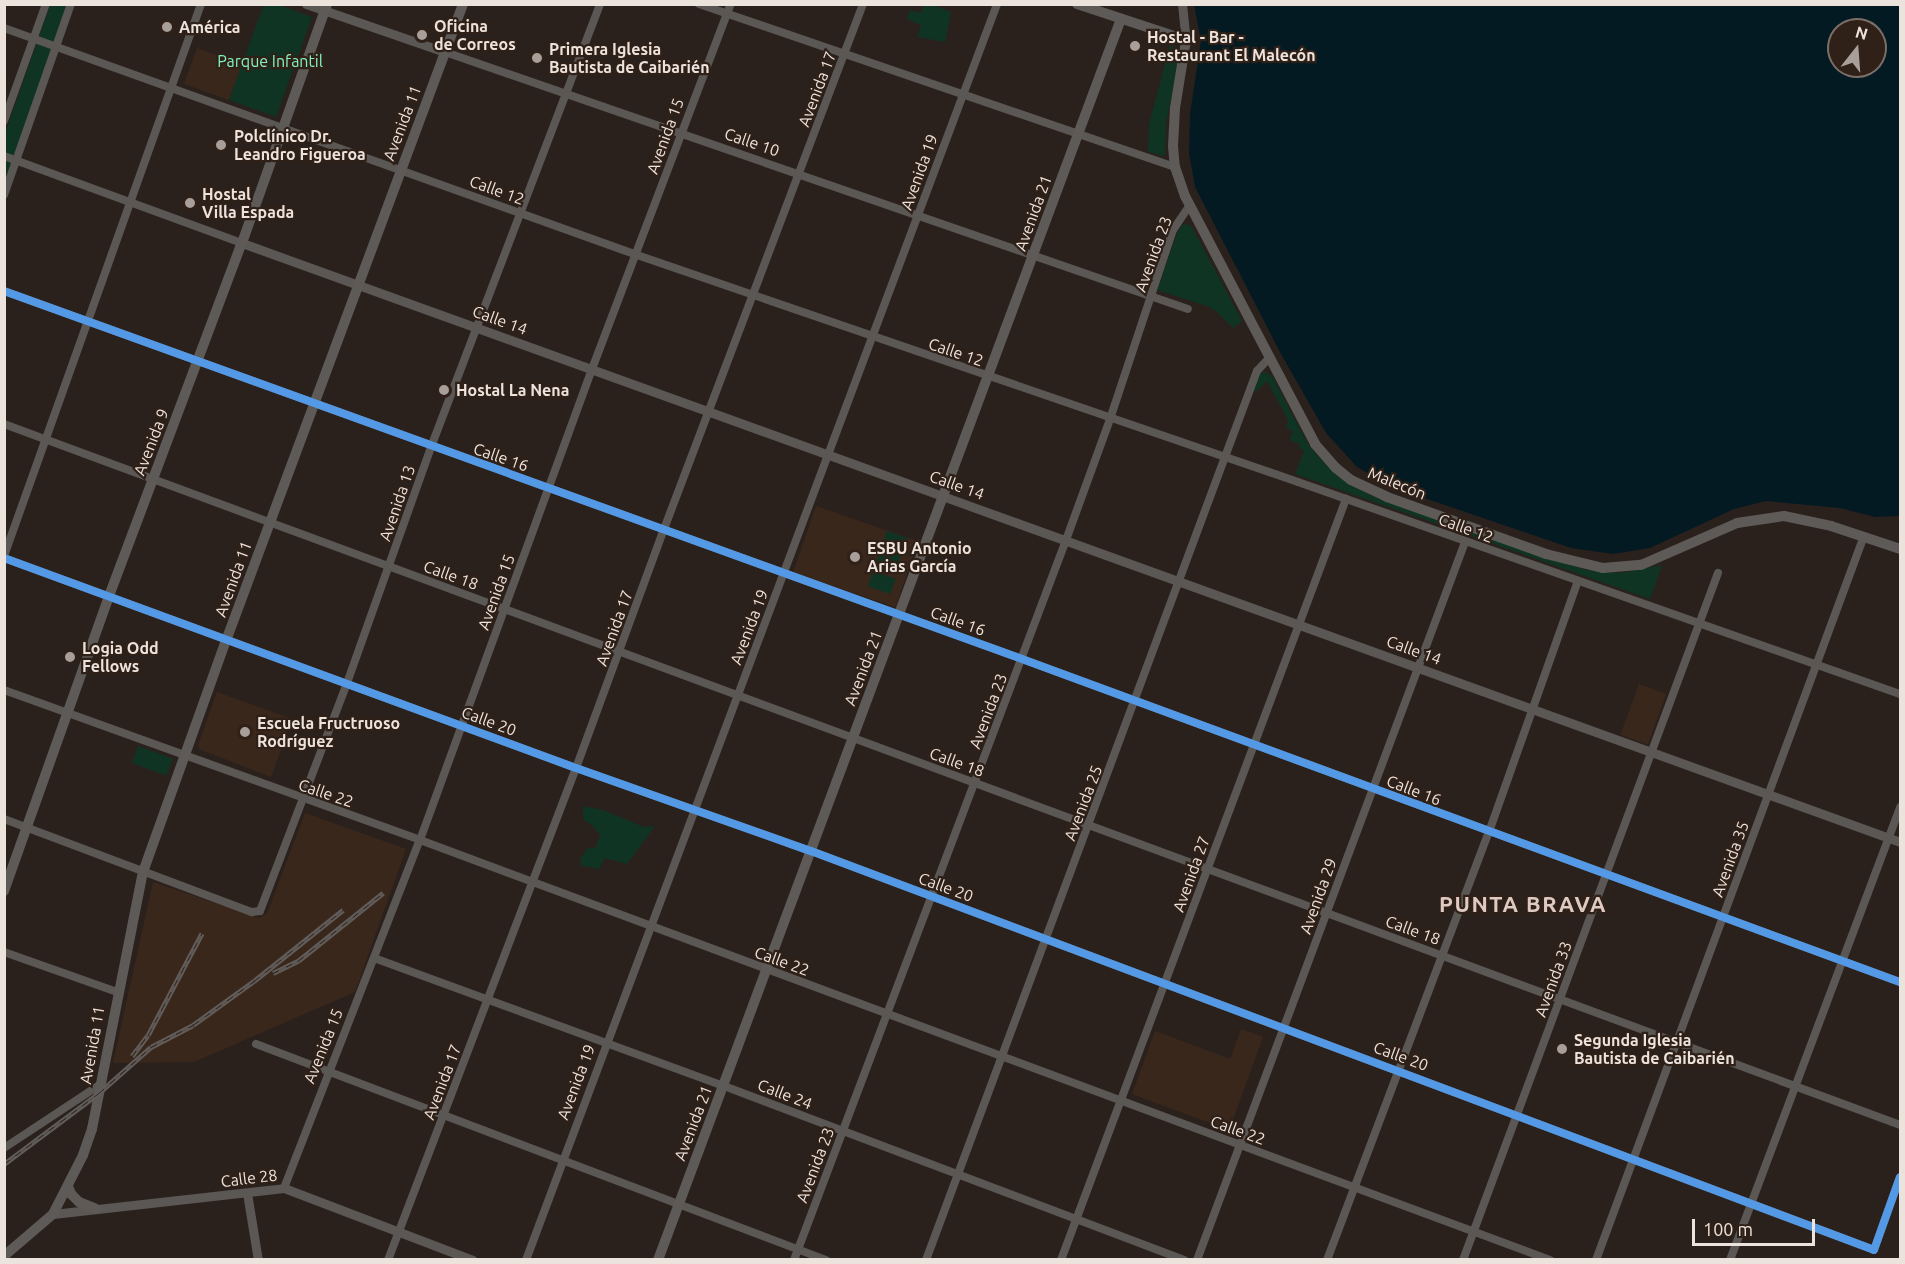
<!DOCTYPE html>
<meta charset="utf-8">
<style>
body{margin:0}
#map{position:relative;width:1905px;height:1264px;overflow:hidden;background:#2a211d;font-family:Ubuntu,sans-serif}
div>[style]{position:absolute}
.built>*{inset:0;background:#3a271c;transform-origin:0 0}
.green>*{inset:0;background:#0f3424;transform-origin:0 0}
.water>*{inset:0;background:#041a23}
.minor>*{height:8px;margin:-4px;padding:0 4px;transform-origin:4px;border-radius:4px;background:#5b5754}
.tertiary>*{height:9px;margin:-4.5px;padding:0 4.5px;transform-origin:4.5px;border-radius:4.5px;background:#5b5754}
.secondary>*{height:10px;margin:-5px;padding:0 5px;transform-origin:5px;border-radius:5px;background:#5d5a57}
.rail>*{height:4.5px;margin-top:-2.25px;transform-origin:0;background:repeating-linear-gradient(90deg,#2f2018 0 7px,#615d5b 0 14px);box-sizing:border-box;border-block:2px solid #615d5b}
.cycleway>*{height:8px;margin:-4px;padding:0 4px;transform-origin:4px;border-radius:4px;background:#5399e6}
.dots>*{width:16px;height:16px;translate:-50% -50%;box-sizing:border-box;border:3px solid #2f2018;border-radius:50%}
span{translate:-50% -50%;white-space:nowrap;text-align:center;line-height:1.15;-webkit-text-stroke:4.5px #2f2018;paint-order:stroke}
.poi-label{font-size:16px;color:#ede3dd;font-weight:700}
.left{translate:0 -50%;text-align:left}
.park-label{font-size:16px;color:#81f3be}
.street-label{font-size:16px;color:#ede3dd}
.district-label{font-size:22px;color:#decac0;font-weight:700;letter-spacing:1.5px}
.frame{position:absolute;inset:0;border:6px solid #ede3dd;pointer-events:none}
.north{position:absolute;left:1827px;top:18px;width:60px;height:60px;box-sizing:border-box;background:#2f2018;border:2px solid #7b6e67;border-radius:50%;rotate:17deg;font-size:16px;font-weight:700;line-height:24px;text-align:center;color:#ede3dd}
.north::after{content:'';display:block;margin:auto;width:21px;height:27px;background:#a99f9a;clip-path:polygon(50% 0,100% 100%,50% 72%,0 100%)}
.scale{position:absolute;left:1692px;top:1219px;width:123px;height:27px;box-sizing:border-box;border:3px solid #ede3dd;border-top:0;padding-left:8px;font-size:18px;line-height:21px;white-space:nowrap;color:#ede3dd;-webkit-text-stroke:4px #2f2018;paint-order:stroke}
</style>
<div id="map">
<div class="built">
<i style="left:197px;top:48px;width:48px;height:38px;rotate:20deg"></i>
<i style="left:816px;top:506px;width:108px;height:70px;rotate:19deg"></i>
<i style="left:1639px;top:684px;width:29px;height:54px;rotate:20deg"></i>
<i style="clip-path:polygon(217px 692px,292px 719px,271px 777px,199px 749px,198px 745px)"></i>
<i style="clip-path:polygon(305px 813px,406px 849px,355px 992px,194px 1062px,113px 1063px,153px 882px,259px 918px,267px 914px)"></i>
<i style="clip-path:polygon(1241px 1029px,1263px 1037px,1229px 1130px,1132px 1094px,1155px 1031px,1230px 1059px)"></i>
</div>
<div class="green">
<i style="clip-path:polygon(264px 4px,279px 5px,312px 17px,276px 117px,229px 100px)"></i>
<i style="clip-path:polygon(50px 5px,67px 5px,5px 182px,5px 134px)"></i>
<i style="clip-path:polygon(923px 5px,933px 5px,951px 12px,945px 42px,917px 37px,921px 25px,907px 19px,910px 10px,921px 13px)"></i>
<i style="clip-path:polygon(1170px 45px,1176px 48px,1180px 56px,1166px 123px,1165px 156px,1148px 152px,1149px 124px)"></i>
<i style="clip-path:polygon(1184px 223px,1192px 227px,1242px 321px,1233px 328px,1216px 311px,1207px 306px,1157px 290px,1178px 231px)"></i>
<i style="clip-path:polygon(1265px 372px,1272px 376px,1308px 444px,1326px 465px,1348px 483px,1372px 496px,1586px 570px,1621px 573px,1662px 565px,1650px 599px,1295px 474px,1304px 451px,1299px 448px,1300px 444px,1290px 440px,1293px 431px,1286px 428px,1288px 421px,1285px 414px,1267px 381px,1256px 392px,1253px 389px,1260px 374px)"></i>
<i style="left:887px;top:531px;width:21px;height:35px;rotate:19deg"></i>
<i style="left:873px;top:571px;width:24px;height:16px;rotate:19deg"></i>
<i style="left:138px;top:746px;width:37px;height:18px;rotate:20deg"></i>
<i style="clip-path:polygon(582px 806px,603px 810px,644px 827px,655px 826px,627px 864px,605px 858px,599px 869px,580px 865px,581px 857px,588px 848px,595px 848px,600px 835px,593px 826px,584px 820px)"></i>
</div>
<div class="water">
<i style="clip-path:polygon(evenodd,1194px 5px,1900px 5px,1900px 516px,1875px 517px,1840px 508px,1766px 501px,1734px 509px,1650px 548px,1613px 554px,1571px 548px,1392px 487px,1357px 467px,1326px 433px,1281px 354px,1195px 187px,1189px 153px,1190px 114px,1201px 41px,1194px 5px,1839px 30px,1875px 30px,1875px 66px,1839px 66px,1839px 30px)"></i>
</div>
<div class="minor">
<i style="left:699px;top:4px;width:503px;rotate:18.9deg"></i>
<i style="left:4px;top:28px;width:672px;rotate:19.73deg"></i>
<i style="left:637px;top:255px;width:699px;rotate:18.95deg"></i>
<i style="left:1298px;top:482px;width:638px;rotate:19.4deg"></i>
<i style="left:445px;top:52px;width:786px;rotate:19.08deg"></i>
<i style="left:4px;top:121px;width:124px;rotate:-70.3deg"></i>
<i style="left:4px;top:156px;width:253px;rotate:20.1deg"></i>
<i style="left:4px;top:195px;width:202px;rotate:-70.7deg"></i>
<i style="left:4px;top:291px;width:1082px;rotate:19.87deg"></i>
<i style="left:1022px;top:659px;width:936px;rotate:20.2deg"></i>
<i style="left:4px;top:424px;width:2021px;rotate:20.29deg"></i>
<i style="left:4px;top:556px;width:586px;rotate:-70.36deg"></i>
<i style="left:4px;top:558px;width:609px;rotate:20.16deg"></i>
<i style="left:576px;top:768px;width:249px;rotate:19.5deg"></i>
<i style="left:811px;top:851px;width:1135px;rotate:20.57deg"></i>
<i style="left:1874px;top:1250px;width:77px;rotate:-70.4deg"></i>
<i style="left:4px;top:690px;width:442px;rotate:19.8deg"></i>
<i style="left:420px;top:840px;width:1206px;rotate:20.39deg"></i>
<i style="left:4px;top:819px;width:265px;rotate:20.6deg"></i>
<i style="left:252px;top:912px;width:8px;rotate:-7deg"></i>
<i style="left:260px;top:911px;width:244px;rotate:-69.1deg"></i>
<i style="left:347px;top:683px;width:251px;rotate:-70.4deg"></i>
<i style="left:431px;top:447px;width:474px;rotate:-69.1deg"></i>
<i style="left:4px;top:952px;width:120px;rotate:19.5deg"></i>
<i style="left:374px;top:958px;width:373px;rotate:20.1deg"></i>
<i style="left:724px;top:1086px;width:492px;rotate:20.7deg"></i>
<i style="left:256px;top:1044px;width:610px;rotate:20.75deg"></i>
<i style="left:4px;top:1148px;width:116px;rotate:-33.4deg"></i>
<i style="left:284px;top:1188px;width:374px;rotate:-68.7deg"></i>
<i style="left:420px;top:840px;width:501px;rotate:-69.94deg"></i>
<i style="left:592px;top:369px;width:391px;rotate:-69.2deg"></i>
<i style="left:388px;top:1260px;width:527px;rotate:-69.09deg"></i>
<i style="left:576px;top:768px;width:255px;rotate:-69.8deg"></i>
<i style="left:664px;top:529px;width:561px;rotate:-69.24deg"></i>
<i style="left:526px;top:1260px;width:1341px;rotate:-69.44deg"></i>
<i style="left:794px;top:1260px;width:770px;rotate:-69.3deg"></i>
<i style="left:1066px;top:540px;width:129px;rotate:-70deg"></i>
<i style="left:1110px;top:419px;width:199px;rotate:-71.6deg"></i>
<i style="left:1173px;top:230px;width:30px;rotate:-56deg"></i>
<i style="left:926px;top:1260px;width:949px;rotate:-69.58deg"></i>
<i style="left:1257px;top:371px;width:16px;rotate:-47deg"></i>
<i style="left:1061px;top:1260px;width:813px;rotate:-69.47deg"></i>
<i style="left:1197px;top:1260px;width:766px;rotate:-69.53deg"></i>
<i style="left:1327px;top:1260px;width:458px;rotate:-69.3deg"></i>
<i style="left:1489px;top:832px;width:266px;rotate:-70.5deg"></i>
<i style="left:1463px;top:1260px;width:733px;rotate:-69.64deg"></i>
<i style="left:1596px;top:1260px;width:772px;rotate:-69.69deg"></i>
<i style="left:1730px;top:1260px;width:484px;rotate:-69.4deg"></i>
</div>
<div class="tertiary">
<i style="left:306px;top:4px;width:147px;rotate:19.1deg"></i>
<i style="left:1182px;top:4px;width:36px;rotate:84deg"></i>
<i style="left:242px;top:243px;width:1763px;rotate:19.86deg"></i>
<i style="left:247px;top:1193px;width:68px;rotate:80.7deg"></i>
<i style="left:53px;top:1214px;width:232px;rotate:-6.4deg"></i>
<i style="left:284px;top:1188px;width:202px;rotate:20.9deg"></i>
</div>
<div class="secondary">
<i style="left:1077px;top:4px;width:115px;rotate:18.3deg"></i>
<i style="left:1186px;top:40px;width:69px;rotate:99.2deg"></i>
<i style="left:1175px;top:108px;width:38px;rotate:93deg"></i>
<i style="left:1173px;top:146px;width:21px;rotate:85deg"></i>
<i style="left:1175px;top:167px;width:31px;rotate:71deg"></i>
<i style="left:1185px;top:196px;width:280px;rotate:62.3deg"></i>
<i style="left:1315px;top:444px;width:32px;rotate:49deg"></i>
<i style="left:1336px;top:468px;width:19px;rotate:39deg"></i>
<i style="left:1351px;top:480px;width:40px;rotate:25deg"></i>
<i style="left:1387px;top:497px;width:169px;rotate:19.7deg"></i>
<i style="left:1546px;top:554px;width:59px;rotate:13.8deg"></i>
<i style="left:1603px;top:568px;width:38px;rotate:-5deg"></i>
<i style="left:1641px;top:565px;width:105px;rotate:-23.6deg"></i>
<i style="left:1737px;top:523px;width:48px;rotate:-8.5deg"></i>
<i style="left:1784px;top:516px;width:48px;rotate:12deg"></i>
<i style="left:1831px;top:526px;width:73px;rotate:18.4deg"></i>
<i style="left:4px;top:891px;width:313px;rotate:-70.4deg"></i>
<i style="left:109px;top:596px;width:377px;rotate:-69.4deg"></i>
<i style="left:242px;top:243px;width:254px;rotate:-70.4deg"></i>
<i style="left:68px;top:1186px;width:9px;rotate:69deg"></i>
<i style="left:71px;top:1194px;width:11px;rotate:45deg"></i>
<i style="left:79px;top:1202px;width:18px;rotate:22deg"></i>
<i style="left:4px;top:1256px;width:65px;rotate:-40.6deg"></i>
<i style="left:53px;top:1214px;width:66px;rotate:-63deg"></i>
<i style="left:83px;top:1155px;width:28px;rotate:-71deg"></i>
<i style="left:92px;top:1129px;width:262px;rotate:-78.8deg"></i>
<i style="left:143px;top:872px;width:249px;rotate:-70.3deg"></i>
<i style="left:227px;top:638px;width:676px;rotate:-69.58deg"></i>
<i style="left:658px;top:1260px;width:1325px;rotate:-69.54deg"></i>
</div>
<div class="rail">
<i style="left:273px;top:973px;width:28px;rotate:-26deg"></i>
<i style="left:298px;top:961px;width:109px;rotate:-38.7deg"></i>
<i style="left:132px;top:1056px;width:26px;rotate:-53deg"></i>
<i style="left:148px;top:1035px;width:115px;rotate:-62.1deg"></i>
<i style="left:4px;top:1164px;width:119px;rotate:-36.8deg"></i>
<i style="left:99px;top:1093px;width:69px;rotate:-41.5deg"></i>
<i style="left:151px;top:1047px;width:47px;rotate:-27.6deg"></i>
<i style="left:193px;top:1025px;width:75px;rotate:-35.8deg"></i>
<i style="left:254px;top:981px;width:114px;rotate:-38.6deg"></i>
</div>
<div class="cycleway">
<i style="left:4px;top:291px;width:1082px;rotate:19.87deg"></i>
<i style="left:1022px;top:659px;width:936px;rotate:20.2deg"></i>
<i style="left:4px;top:558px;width:609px;rotate:20.16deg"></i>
<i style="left:576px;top:768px;width:249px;rotate:19.5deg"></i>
<i style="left:811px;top:851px;width:1135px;rotate:20.57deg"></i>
<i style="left:1874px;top:1250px;width:77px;rotate:-70.4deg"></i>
</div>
<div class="dots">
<i style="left:167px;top:27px;background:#a99f9a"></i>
<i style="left:422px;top:35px;background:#a99f9a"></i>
<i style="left:1135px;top:46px;background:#a99f9a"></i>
<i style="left:537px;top:58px;background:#a99f9a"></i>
<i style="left:221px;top:145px;background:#a99f9a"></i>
<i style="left:190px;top:203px;background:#a99f9a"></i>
<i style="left:444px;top:390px;background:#a99f9a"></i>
<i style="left:855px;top:557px;background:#a99f9a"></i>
<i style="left:70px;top:657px;background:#a99f9a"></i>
<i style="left:245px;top:732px;background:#a99f9a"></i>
<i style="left:1562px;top:1049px;background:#a99f9a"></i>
</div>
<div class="poi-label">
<span class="left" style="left:434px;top:35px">Oficina<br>de Correos</span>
<span class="left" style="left:179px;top:27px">América</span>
<span class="left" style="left:1147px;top:46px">Hostal - Bar -<br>Restaurant El Malecón</span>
<span class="left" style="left:549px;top:58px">Primera Iglesia<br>Bautista de Caibarién</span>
<span class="left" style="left:234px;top:145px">Polclínico Dr.<br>Leandro Figueroa</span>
<span class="left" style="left:202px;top:203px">Hostal<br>Villa Espada</span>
<span class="left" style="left:456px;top:390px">Hostal La Nena</span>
<span class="left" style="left:867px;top:557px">ESBU Antonio<br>Arias García</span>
<span class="left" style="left:82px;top:657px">Logia Odd<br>Fellows</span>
<span class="left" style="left:257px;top:732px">Escuela Fructruoso<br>Rodríguez</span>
<span class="left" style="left:1574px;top:1049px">Segunda Iglesia<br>Bautista de Caibarién</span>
</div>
<div class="park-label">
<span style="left:270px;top:61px">Parque Infantil</span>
</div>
<div class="street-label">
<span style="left:817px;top:89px;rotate:-69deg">Avenida 17</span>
<span style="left:402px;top:123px;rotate:-69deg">Avenida 11</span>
<span style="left:665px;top:136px;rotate:-70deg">Avenida 15</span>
<span style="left:752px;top:142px;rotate:19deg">Calle 10</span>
<span style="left:919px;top:172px;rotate:-70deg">Avenida 19</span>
<span style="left:497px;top:190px;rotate:20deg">Calle 12</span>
<span style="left:1033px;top:213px;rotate:-70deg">Avenida 21</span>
<span style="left:1153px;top:254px;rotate:-70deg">Avenida 23</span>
<span style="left:500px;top:320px;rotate:20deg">Calle 14</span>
<span style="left:956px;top:352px;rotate:19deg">Calle 12</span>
<span style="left:151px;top:442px;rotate:-69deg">Avenida 9</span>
<span style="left:501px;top:457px;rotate:19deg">Calle 16</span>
<span style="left:1397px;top:483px;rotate:22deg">Malecón</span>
<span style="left:957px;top:485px;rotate:20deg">Calle 14</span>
<span style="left:397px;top:503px;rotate:-71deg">Avenida 13</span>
<span style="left:1466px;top:528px;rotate:20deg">Calle 12</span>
<span style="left:451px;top:575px;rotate:20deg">Calle 18</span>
<span style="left:233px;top:579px;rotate:-70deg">Avenida 11</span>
<span style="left:496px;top:592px;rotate:-70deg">Avenida 15</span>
<span style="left:958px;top:621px;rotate:20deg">Calle 16</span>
<span style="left:749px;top:627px;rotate:-69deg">Avenida 19</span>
<span style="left:614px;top:628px;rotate:-70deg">Avenida 17</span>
<span style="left:1414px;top:650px;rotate:20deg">Calle 14</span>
<span style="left:863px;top:668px;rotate:-69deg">Avenida 21</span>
<span style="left:988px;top:711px;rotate:-69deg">Avenida 23</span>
<span style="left:489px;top:721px;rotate:20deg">Calle 20</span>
<span style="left:957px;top:762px;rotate:20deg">Calle 18</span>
<span style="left:1414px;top:790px;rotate:21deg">Calle 16</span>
<span style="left:326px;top:793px;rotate:19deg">Calle 22</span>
<span style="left:1083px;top:803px;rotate:-69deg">Avenida 25</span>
<span style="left:1730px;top:859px;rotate:-70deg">Avenida 35</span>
<span style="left:1191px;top:874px;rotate:-70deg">Avenida 27</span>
<span style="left:946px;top:887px;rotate:20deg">Calle 20</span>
<span style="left:1318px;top:896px;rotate:-70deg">Avenida 29</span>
<span style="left:1413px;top:930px;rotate:20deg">Calle 18</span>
<span style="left:782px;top:961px;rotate:20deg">Calle 22</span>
<span style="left:1553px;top:979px;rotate:-70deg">Avenida 33</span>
<span style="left:92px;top:1045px;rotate:-80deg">Avenida 11</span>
<span style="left:323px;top:1046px;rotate:-68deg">Avenida 15</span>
<span style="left:1401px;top:1056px;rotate:20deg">Calle 20</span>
<span style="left:442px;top:1082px;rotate:-69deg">Avenida 17</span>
<span style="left:576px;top:1082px;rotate:-69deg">Avenida 19</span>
<span style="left:785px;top:1094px;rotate:21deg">Calle 24</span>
<span style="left:693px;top:1123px;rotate:-69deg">Avenida 21</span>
<span style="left:1238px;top:1130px;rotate:20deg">Calle 22</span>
<span style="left:815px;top:1165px;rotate:-69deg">Avenida 23</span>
<span style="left:249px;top:1178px;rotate:-7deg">Calle 28</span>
</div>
<div class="district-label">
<span style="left:1523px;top:904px">PUNTA BRAVA</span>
</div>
<div class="frame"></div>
<div class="north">N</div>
<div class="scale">100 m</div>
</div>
